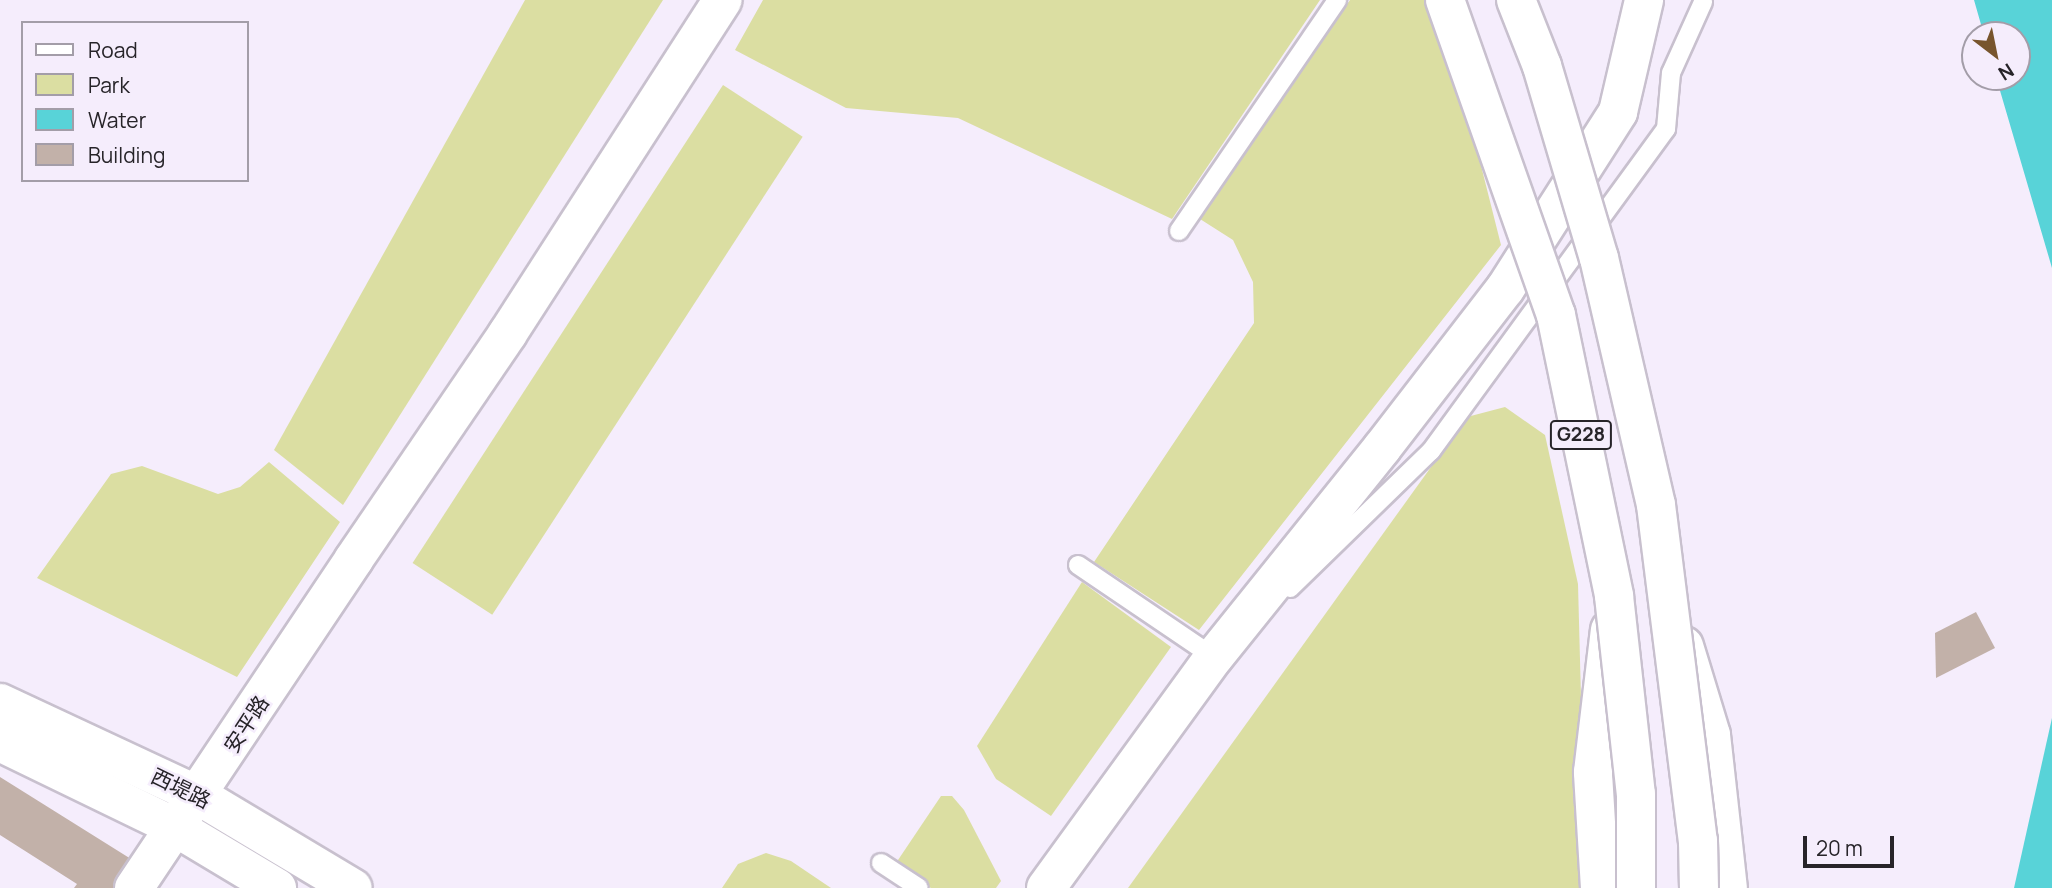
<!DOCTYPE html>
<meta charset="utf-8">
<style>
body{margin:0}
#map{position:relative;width:2052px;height:888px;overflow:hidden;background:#f5edfc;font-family:Manrope,"Noto Sans SC",sans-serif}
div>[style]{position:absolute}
.green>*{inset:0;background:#dbdea2;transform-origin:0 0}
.water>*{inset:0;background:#58d3d8}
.building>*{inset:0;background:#c2b1a9}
.roads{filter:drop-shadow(2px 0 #c8c0ce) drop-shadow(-2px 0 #c8c0ce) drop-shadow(0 2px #c8c0ce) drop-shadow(0 -2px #c8c0ce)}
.lane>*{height:18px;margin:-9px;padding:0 9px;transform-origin:9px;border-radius:9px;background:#fff}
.secondary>*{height:38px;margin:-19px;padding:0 19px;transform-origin:19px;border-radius:19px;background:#fff}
.highway>*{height:38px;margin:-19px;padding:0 19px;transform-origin:19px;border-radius:19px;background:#fff}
.bridges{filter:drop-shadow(2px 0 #c8c0ce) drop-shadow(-2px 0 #c8c0ce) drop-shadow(0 2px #c8c0ce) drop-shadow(0 -2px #c8c0ce)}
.highway-bridge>*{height:38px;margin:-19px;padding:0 19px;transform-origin:19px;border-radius:19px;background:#fff}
span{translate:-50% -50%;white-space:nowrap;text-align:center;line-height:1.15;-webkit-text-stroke:5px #f5edfc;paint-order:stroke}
.shield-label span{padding:2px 5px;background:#f5edfc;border:2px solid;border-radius:5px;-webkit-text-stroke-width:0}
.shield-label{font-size:19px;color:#272429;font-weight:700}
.street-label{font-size:21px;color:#272429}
.legend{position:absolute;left:21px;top:21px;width:228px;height:161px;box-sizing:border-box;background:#f5edfc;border:2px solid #a39da8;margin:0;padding:9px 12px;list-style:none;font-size:21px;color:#272429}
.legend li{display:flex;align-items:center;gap:14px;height:35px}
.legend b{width:35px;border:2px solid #a39da8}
.north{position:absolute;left:1961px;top:21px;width:70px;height:70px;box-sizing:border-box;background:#f5edfc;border:2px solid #a39da8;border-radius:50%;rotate:148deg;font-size:19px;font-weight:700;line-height:28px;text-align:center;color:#272429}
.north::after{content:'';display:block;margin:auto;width:24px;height:32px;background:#78552d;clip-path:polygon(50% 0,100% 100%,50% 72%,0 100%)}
.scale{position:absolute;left:1803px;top:836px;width:91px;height:32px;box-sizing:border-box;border:4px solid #272429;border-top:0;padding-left:9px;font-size:21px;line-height:24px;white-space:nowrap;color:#272429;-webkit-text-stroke:5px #f5edfc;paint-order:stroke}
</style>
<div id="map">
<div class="green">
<i style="clip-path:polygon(525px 0,663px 0,343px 505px,274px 450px)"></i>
<i style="clip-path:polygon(763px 0,1320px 0,1172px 219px,958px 118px,846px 108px,735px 50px)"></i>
<i style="clip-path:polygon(1350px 0,1425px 0,1466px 106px,1501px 245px,1199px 630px,1094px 562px,1254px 323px,1253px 282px,1233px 240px,1200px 219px)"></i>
<i style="left:723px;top:85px;width:95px;height:570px;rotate:33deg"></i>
<i style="clip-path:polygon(1505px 407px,1545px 435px,1578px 584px,1586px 888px,1128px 888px,1467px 417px)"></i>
<i style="clip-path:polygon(269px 462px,340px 522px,237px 677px,37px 578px,111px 474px,142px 466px,218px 494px,240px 487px)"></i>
<i style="clip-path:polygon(1082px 582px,1171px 647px,1051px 816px,996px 779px,977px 746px)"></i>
<i style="clip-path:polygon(941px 796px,952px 796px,964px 810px,1001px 881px,996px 888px,931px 888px,894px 866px)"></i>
<i style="clip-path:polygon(766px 853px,791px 861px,831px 888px,722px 888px,738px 864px)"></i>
</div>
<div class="water">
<i style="clip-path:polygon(1974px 0,2052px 0,2052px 268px,1996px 77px,2017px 77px,2017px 35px,1984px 35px)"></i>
<i style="clip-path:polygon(2052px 718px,2052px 888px,2014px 888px)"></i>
</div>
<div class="building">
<i style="clip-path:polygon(1976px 612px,1995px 648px,1936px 678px,1935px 633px)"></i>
<i style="clip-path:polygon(0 777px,131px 859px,113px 888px,74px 888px,77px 884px,0 835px)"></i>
</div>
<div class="roads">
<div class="lane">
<i style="left:1179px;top:231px;width:280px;rotate:-55.6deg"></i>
<i style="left:1078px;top:565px;width:164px;rotate:34.1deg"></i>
<i style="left:1290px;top:588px;width:197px;rotate:-44.2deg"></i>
<i style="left:1431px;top:451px;width:399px;rotate:-53.9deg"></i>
<i style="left:1666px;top:129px;width:56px;rotate:-84.9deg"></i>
<i style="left:1671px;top:73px;width:78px;rotate:-65.7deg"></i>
<i style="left:881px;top:863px;width:45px;rotate:33.3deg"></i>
</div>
<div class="secondary">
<i style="left:0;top:703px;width:220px;rotate:25deg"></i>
<i style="left:199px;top:796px;width:179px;rotate:30.9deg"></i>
<i style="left:0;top:742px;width:195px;rotate:25.9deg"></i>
<i style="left:175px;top:827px;width:119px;rotate:30.9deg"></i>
<i style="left:134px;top:888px;width:396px;rotate:-56.2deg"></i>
<i style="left:1046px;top:888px;width:286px;rotate:-54deg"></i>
<i style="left:1214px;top:657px;width:268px;rotate:-51.2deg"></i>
</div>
<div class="highway">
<i style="left:1382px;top:448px;width:201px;rotate:-52.3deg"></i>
<i style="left:1505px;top:289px;width:210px;rotate:-57.4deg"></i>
<i style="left:1618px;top:112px;width:115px;rotate:-76.9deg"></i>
<i style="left:354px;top:559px;width:273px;rotate:-55.7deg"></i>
<i style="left:508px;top:333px;width:396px;rotate:-57.2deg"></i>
<i style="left:1684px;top:646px;width:93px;rotate:73.1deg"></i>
<i style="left:1711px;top:735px;width:154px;rotate:83.7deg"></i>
<i style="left:1600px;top:888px;width:116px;rotate:-93.5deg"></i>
<i style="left:1593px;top:772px;width:143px;rotate:-83.2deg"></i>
</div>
</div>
<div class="bridges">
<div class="highway-bridge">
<i style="left:1445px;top:0;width:334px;rotate:70.6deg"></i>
<i style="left:1556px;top:315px;width:287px;rotate:78.3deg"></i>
<i style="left:1614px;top:596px;width:199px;rotate:83.7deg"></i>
<i style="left:1636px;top:794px;width:94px;rotate:90deg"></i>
<i style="left:1516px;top:0;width:71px;rotate:68.5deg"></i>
<i style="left:1542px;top:66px;width:200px;rotate:73.5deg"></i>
<i style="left:1599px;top:258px;width:253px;rotate:77deg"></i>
<i style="left:1656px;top:505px;width:339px;rotate:82.9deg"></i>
<i style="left:1698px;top:841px;width:47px;rotate:88.8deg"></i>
</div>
</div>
<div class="shield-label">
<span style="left:1581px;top:435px">G228</span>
</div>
<div class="street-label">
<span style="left:246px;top:724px;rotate:-57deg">安平路</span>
<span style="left:181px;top:788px;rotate:26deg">西堤路</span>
</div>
<ul class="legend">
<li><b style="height:9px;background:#fff"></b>Road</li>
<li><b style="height:19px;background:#dbdea2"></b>Park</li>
<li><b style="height:19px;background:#58d3d8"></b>Water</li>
<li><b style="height:19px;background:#c2b1a9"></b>Building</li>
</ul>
<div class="north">N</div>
<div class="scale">20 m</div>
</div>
